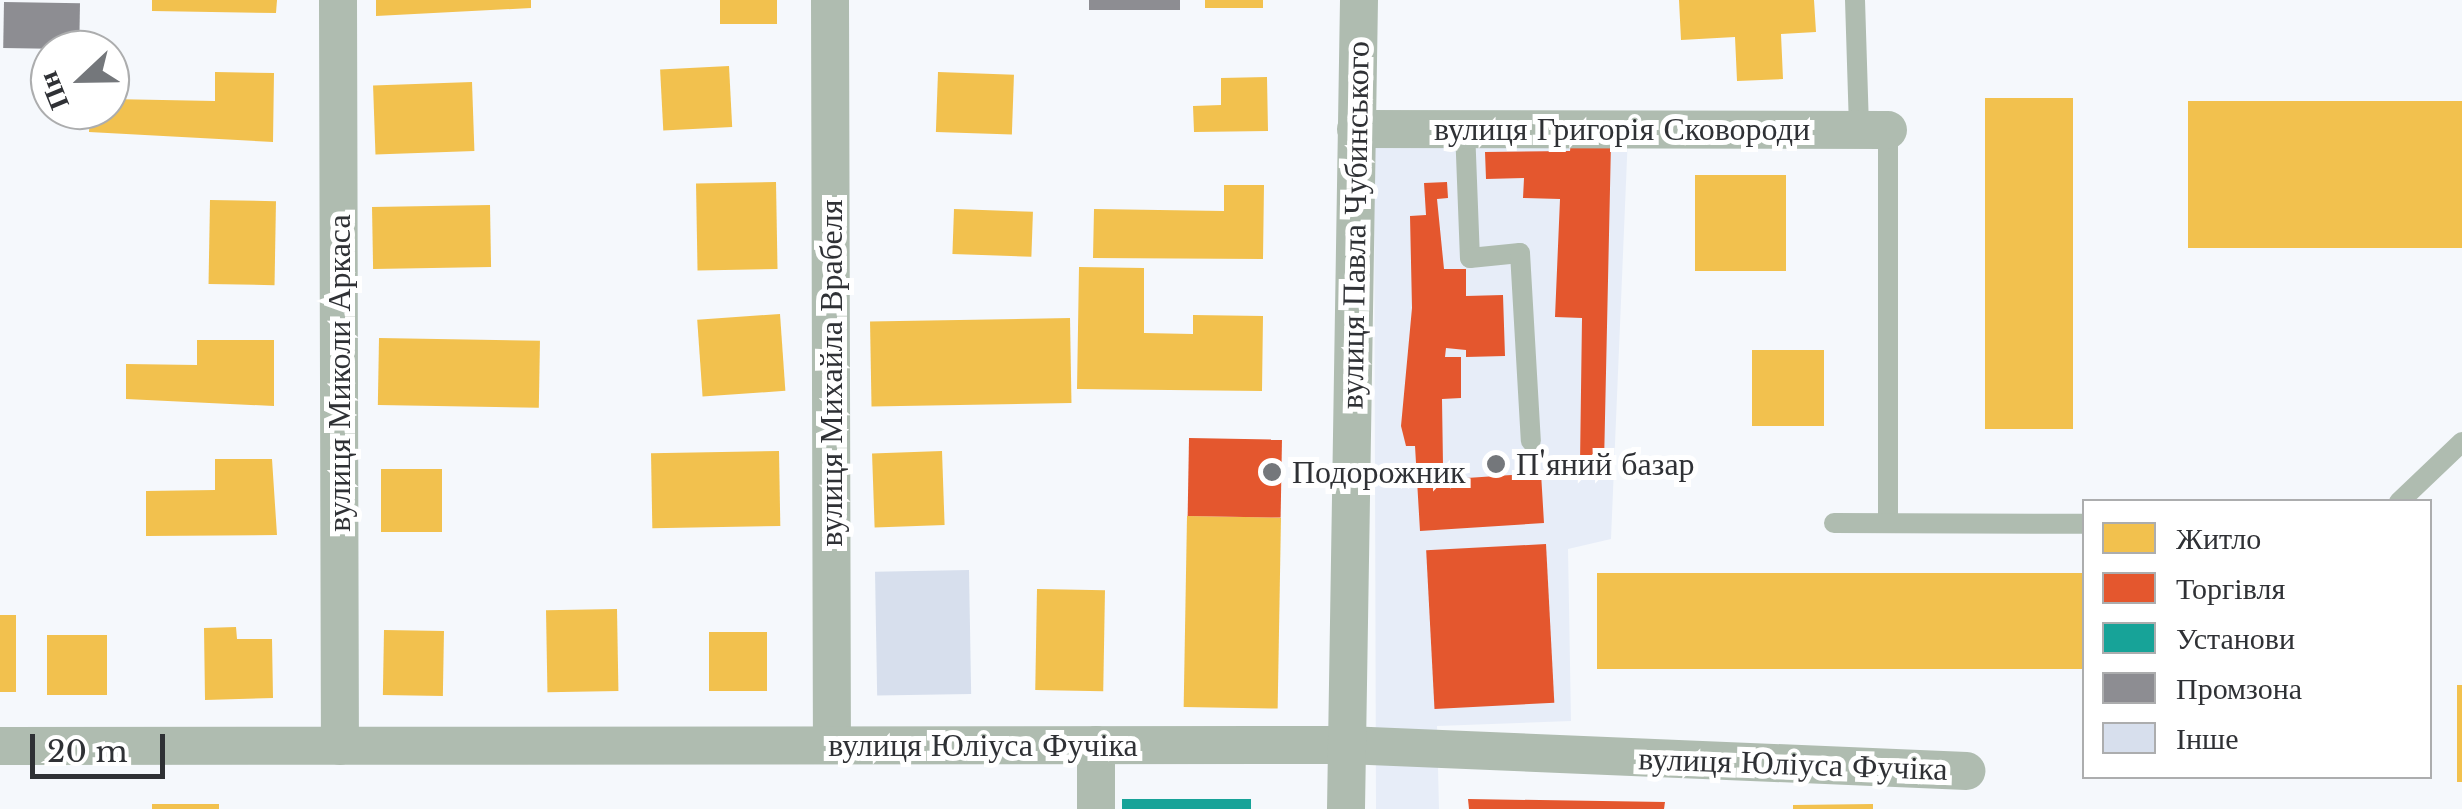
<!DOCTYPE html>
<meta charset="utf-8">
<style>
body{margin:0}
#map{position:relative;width:2462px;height:809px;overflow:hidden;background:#f5f8fc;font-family:"Libre Baskerville",serif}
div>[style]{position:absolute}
.built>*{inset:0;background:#e7edf8}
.homes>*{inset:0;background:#f2c14e;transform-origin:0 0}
.shops>*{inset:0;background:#e4572e;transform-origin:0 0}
.public>*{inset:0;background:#17a398;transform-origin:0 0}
.industry>*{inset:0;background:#8d8d92;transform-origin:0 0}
.building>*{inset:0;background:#d7dfed;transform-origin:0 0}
.service>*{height:20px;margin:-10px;padding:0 10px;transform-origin:10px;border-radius:10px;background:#afbcb0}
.minor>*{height:38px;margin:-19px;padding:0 19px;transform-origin:19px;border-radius:19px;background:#afbcb0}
.dots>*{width:28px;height:28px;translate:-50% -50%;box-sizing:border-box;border:5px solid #fff;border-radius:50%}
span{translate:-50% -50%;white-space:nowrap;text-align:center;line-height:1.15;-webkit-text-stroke:10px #fff;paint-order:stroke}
.street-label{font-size:32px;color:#2f3135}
.poi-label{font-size:32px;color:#2f3135}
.left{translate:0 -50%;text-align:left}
.legend{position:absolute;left:2082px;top:499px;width:350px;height:280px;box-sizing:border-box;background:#fff;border:2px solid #acadae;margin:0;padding:12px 18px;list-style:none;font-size:30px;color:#2f3135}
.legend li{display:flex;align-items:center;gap:20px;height:50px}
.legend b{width:50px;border:2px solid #acadae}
.north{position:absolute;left:30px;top:30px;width:100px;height:100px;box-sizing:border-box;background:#fff;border:2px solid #acadae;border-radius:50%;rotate:248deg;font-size:28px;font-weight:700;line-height:40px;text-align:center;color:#2f3135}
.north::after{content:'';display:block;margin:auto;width:35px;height:45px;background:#74777b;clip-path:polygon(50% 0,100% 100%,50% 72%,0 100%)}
.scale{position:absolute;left:30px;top:734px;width:135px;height:45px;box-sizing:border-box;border:5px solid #2f3135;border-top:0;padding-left:12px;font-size:30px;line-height:35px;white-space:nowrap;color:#2f3135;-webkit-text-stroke:8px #fff;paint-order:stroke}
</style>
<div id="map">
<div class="built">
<i style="clip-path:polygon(1628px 135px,1611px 539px,1568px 549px,1571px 721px,1437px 726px,1439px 809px,1376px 809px,1374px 141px)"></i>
</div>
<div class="homes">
<i style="clip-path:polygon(152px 0,277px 0,276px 13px,152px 11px)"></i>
<i style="clip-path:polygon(376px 0,531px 0,531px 8px,376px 16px)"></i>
<i style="left:720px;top:0;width:57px;height:24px"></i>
<i style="left:1205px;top:0;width:58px;height:8px"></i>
<i style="clip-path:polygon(1679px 0,1814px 0,1816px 32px,1781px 34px,1783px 79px,1737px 81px,1735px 37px,1681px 40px)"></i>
<i style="left:729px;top:66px;width:61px;height:69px;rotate:87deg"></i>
<i style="clip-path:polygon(215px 72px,274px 73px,273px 142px,89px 132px,90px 110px,110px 110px,110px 99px,215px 101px)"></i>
<i style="left:938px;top:72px;width:76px;height:60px;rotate:2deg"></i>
<i style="clip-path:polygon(1267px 77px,1268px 131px,1194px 132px,1193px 106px,1221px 105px,1221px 78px)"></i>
<i style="left:472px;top:82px;width:69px;height:99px;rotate:88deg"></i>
<i style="left:1985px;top:98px;width:88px;height:331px"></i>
<i style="left:2462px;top:101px;width:147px;height:274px;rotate:90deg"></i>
<i style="left:1786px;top:175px;width:96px;height:91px;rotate:90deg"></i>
<i style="left:776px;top:182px;width:87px;height:80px;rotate:89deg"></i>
<i style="clip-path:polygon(1224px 185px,1264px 185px,1263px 259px,1093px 258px,1094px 209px,1224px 211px)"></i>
<i style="left:210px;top:200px;width:66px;height:84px;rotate:1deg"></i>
<i style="left:490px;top:205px;width:62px;height:118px;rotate:89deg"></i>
<i style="left:954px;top:209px;width:79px;height:45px;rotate:2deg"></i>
<i style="clip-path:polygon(1079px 267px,1144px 268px,1144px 333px,1193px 334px,1193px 315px,1263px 316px,1262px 391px,1077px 389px)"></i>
<i style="left:780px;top:314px;width:77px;height:83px;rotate:86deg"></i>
<i style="left:1070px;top:318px;width:85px;height:200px;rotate:89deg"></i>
<i style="left:379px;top:338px;width:161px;height:67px;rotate:1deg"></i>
<i style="clip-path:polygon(197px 340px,274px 340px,274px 406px,126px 399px,126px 364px,197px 365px)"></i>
<i style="left:1752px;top:350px;width:72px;height:76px"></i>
<i style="left:779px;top:451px;width:75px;height:128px;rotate:89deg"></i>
<i style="left:942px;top:451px;width:74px;height:70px;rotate:88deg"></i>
<i style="clip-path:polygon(215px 459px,272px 459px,277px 535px,146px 536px,146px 491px,215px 490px)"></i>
<i style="left:442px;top:469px;width:63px;height:61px;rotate:90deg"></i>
<i style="left:1187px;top:516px;width:94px;height:191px;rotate:1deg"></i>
<i style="left:1597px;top:573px;width:487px;height:96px"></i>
<i style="left:1037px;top:589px;width:68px;height:101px;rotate:1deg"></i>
<i style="left:617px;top:609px;width:82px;height:71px;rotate:89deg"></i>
<i style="left:0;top:615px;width:16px;height:77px"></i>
<i style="clip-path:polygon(236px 627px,237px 639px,272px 639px,273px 698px,205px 700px,204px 628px)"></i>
<i style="left:384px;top:630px;width:60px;height:65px;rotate:1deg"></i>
<i style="left:709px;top:632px;width:58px;height:59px"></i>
<i style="left:47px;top:635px;width:60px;height:60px"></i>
<i style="left:2457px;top:685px;width:5px;height:97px"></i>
<i style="left:152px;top:804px;width:67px;height:5px"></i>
<i style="clip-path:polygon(1873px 804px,1873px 809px,1793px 809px,1793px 805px)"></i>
</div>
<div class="shops">
<i style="clip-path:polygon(1571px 142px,1611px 143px,1604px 464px,1580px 463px,1582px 318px,1555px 317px,1560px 199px,1523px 198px,1524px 178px,1486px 179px,1485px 152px,1570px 151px)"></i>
<i style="clip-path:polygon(1447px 182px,1448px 198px,1437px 199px,1444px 269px,1466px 269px,1466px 296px,1503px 295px,1505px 356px,1466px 357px,1466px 350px,1446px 348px,1445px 357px,1461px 357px,1461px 398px,1442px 399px,1443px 465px,1451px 464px,1452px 479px,1541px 473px,1544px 523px,1420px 531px,1415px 446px,1406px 446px,1401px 426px,1412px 308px,1410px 216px,1426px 215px,1424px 183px)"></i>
<i style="left:1189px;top:438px;width:93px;height:78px;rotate:1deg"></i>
<i style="left:1546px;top:544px;width:159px;height:120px;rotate:87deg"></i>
<i style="clip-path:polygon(1468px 799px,1665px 802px,1664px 809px,1469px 809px)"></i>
</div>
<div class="public">
<i style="left:1122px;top:799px;width:129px;height:10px"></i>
</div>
<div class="industry">
<i style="left:1089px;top:0;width:91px;height:10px"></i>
<i style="left:4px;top:2px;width:76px;height:46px;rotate:1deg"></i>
</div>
<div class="building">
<i style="left:969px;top:570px;width:124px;height:94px;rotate:89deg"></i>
</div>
<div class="service">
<i style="left:1855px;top:0;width:130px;rotate:88.2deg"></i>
<i style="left:1465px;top:129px;width:129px;rotate:87.8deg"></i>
<i style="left:1470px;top:258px;width:50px;rotate:-5.7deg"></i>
<i style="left:1520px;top:253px;width:188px;rotate:86.7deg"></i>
<i style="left:1888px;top:130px;width:392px;rotate:90deg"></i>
<i style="left:2399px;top:502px;width:87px;rotate:-43.6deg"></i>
<i style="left:1834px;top:523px;width:250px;rotate:0.2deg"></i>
</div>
<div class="minor">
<i style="left:338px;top:0;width:746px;rotate:89.85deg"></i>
<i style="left:830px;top:0;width:745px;rotate:89.85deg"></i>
<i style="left:1356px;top:129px;width:532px;rotate:0.11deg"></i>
<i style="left:1096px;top:745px;width:64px;rotate:90deg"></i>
<i style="left:0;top:746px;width:1346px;rotate:-0.04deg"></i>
<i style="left:1346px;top:745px;width:621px;rotate:2.4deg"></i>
<i style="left:1346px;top:809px;width:809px;rotate:-89.08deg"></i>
</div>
<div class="dots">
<i style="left:1496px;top:464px;background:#74777b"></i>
<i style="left:1272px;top:472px;background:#74777b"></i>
</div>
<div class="street-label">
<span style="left:1622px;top:129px">вулиця Григорія Сковороди</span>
<span style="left:1355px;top:225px;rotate:-89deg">вулиця Павла Чубинського</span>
<span style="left:339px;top:373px;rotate:-90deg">вулиця Миколи Аркаса</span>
<span style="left:831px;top:373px;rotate:-90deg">вулиця Михайла Врабеля</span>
<span style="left:983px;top:745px">вулиця Юліуса Фучіка</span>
<span style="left:1793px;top:764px;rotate:2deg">вулиця Юліуса Фучіка</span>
</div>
<div class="poi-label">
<span class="left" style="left:1516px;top:464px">П'яний базар</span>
<span class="left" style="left:1292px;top:472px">Подорожник</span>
</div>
<ul class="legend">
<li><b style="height:28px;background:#f2c14e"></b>Житло</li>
<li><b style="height:28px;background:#e4572e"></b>Торгівля</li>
<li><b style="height:28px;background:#17a398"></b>Установи</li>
<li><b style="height:28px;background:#8d8d92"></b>Промзона</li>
<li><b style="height:28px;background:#d7dfed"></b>Інше</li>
</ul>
<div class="north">Пн</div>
<div class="scale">20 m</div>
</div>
